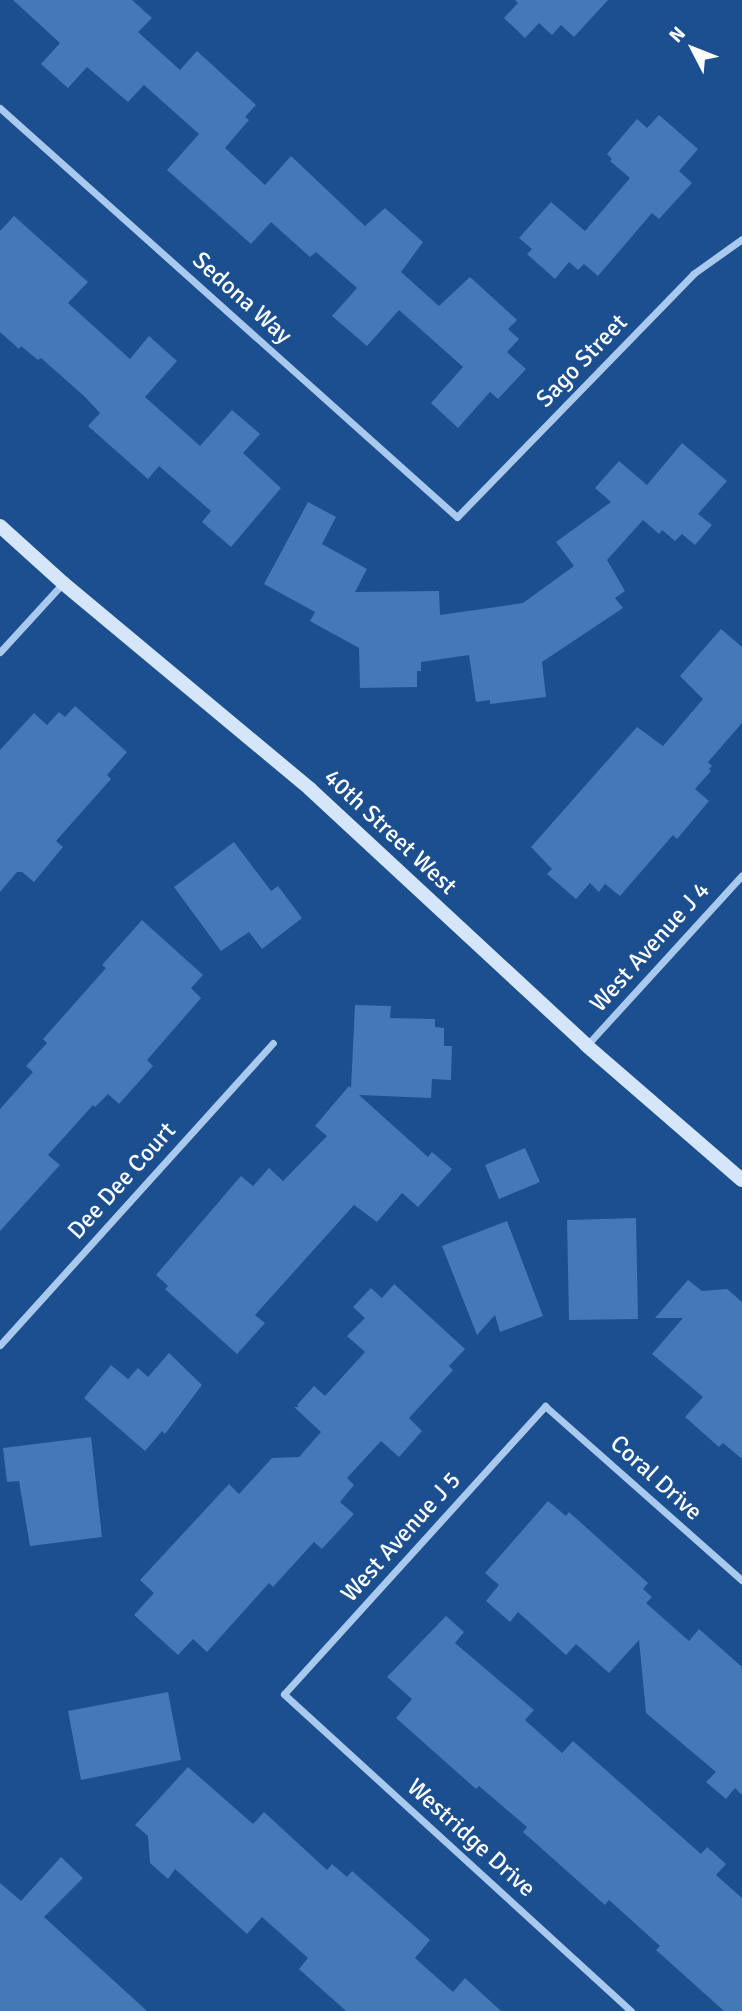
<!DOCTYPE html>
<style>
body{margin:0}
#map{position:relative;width:742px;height:2011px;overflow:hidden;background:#1b4f8f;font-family:Signika,sans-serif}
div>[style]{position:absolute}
.building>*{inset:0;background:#4478b7}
.street>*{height:7px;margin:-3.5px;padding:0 3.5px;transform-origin:3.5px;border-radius:3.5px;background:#a9c9ee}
.secondary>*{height:14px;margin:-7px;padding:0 7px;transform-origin:7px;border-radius:7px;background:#d6e6fa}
span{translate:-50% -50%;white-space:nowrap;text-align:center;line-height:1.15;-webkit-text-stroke:7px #1b4f8f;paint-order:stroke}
.street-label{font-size:24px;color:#fff}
.north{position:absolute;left:658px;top:14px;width:70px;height:70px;-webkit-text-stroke:5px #1b4f8f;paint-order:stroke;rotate:312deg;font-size:19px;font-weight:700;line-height:28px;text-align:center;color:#fff}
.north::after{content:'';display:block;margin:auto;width:24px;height:32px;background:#fff;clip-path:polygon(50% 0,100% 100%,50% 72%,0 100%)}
</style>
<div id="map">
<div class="building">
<i style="clip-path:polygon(13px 0,132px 0,152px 18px,138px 32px,180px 70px,197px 51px,256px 105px,245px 117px,249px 120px,225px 148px,265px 185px,291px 156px,365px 226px,385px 208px,423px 242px,401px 272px,439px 306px,470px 277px,517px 320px,508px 329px,519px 339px,507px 352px,526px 369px,498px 399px,490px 392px,458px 428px,431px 403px,463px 367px,399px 310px,367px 346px,332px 316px,357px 288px,316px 252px,310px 257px,271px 222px,251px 244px,167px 170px,199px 134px,144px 85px,128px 102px,87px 67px,68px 88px,41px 64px,60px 43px)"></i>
<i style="clip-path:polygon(515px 0,608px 0,574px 37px,561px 25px,552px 35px,539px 23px,525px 38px,504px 18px,518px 3px)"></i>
<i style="clip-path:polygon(659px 115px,698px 149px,679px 171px,692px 183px,659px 219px,652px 213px,598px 276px,584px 264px,578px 270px,569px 262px,555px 279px,527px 254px,532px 249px,519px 238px,551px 202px,585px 231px,630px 178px,610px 161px,612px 159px,607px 154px,637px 119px,647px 128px)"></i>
<i style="clip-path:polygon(14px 216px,88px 282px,68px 303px,130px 359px,149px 336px,177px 361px,145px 397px,200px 446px,232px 410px,260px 434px,243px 453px,281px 488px,231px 547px,202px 522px,211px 511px,159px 466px,148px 479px,88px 426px,100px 413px,84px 396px,41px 358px,38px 360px,21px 346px,19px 349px,0 332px,0 231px)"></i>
<i style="clip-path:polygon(682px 443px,727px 481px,698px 514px,712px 525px,695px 545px,682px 534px,675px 541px,662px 530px,659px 534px,643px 520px,607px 560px,625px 591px,615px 598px,623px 608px,542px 662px,546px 697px,490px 704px,490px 700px,476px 702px,469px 655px,421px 662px,421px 671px,417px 671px,417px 687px,360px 688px,359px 648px,310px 621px,315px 612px,264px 584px,308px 502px,336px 517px,322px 544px,367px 569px,355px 592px,439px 591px,440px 615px,523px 603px,574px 566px,556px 542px,611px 502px,595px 488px,619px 461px,647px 485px)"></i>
<i style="clip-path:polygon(721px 629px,742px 647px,742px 723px,708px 762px,712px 766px,709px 769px,711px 771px,695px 789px,709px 801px,677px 839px,673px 835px,620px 896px,605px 884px,599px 892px,590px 883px,576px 899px,547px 874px,552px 869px,531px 847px,637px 727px,663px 746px,703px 699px,680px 676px)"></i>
<i style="clip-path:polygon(75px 706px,127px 752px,107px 775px,111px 779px,56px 841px,63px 847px,34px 882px,22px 872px,17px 872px,0 892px,0 750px,34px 713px,47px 725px,59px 712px,65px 717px)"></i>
<i style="clip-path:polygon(234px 842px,271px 891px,278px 886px,302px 918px,262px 949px,249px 932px,221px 951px,174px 887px)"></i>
<i style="clip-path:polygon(142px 920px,203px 975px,191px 988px,201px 998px,147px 1060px,153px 1066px,119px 1104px,108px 1094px,95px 1107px,93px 1105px,48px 1155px,60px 1165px,0 1231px,0 1109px,33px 1072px,26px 1066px,47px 1043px,43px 1039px,106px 968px,102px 965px)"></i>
<i style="clip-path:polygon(355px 1005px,391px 1006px,390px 1018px,435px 1019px,435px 1027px,444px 1028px,444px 1046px,452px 1046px,451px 1080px,432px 1079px,431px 1098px,359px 1095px,428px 1157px,432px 1152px,452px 1169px,418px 1207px,402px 1193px,377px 1222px,354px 1205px,255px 1315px,265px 1323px,237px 1354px,165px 1289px,168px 1286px,156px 1275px,241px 1176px,253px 1186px,269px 1168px,283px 1181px,327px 1136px,315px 1126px,349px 1086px,351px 1088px)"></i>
<i style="clip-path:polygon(525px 1148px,540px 1182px,499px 1199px,485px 1165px)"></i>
<i style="clip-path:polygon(636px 1218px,638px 1319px,569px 1320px,567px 1220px)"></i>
<i style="clip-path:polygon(507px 1221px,543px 1316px,500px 1332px,495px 1315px,477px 1335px,442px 1246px)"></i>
<i style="clip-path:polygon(688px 1280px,702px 1291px,727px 1289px,742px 1302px,742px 1459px,723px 1443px,719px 1447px,685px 1417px,703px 1397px,652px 1354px,683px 1318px,655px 1318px)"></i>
<i style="clip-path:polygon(394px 1284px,465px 1349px,449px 1366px,453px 1370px,409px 1418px,422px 1431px,399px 1457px,381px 1441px,347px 1478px,354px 1485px,340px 1502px,354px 1514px,322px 1549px,314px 1542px,273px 1587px,269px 1583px,207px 1652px,193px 1639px,178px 1655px,134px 1615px,154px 1593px,140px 1580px,229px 1484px,239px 1494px,272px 1458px,299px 1457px,321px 1432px,294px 1407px,299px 1407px,297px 1405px,314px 1386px,325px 1396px,365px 1352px,347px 1336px,365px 1318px,353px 1307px,371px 1288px,382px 1298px)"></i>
<i style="clip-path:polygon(169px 1353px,202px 1385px,165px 1434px,162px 1431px,145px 1451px,84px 1398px,111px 1365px,128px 1379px,138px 1368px,148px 1377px)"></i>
<i style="clip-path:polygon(91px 1437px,102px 1537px,30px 1546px,19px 1481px,7px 1482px,3px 1448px)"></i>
<i style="clip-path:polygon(548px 1501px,566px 1516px,569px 1512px,648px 1583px,643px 1589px,652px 1597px,646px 1603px,689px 1641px,699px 1629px,742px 1667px,742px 1795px,735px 1788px,726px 1799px,706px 1782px,716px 1772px,646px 1713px,639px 1640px,609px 1673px,576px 1644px,566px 1655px,518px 1612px,510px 1622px,486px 1601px,499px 1585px,485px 1573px)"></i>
<i style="clip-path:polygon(446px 1616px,464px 1632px,455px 1643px,534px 1710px,525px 1720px,562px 1753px,573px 1741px,701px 1854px,707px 1847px,726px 1864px,716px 1875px,742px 1898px,742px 2011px,724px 2011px,656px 1950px,660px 1946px,609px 1900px,605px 1905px,523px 1832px,527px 1827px,479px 1786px,476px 1789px,396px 1718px,412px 1699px,387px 1677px)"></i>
<i style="clip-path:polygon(168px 1692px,181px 1760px,81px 1780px,68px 1711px)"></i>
<i style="clip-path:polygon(188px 1767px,253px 1824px,264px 1812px,327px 1870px,332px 1864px,347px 1877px,352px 1871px,430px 1940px,415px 1958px,453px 1992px,465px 1978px,501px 2011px,346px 2011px,299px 1969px,308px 1958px,262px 1917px,247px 1934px,175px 1869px,168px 1879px,150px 1863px,148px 1836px,135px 1825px)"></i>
<i style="clip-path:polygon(61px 1857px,83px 1878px,44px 1917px,147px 2011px,0 2011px,0 1883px,21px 1901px)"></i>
</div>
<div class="street">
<i style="left:0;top:108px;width:613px;rotate:41.83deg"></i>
<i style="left:457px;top:517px;width:339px;rotate:-45.8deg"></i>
<i style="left:693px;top:274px;width:60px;rotate:-35.5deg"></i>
<i style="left:0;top:652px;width:93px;rotate:-47.6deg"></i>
<i style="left:587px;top:1045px;width:230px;rotate:-47.6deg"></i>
<i style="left:0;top:1345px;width:407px;rotate:-47.9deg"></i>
<i style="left:631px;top:2011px;width:470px;rotate:-137.6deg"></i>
<i style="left:284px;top:1694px;width:389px;rotate:-47.8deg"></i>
<i style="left:545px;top:1406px;width:263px;rotate:41.5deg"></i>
</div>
<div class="secondary">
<i style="left:0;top:526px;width:85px;rotate:42.1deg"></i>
<i style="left:63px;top:583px;width:322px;rotate:39.8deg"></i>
<i style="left:310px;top:789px;width:376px;rotate:42.8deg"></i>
<i style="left:586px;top:1045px;width:206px;rotate:40.9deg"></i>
</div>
<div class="street-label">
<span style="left:242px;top:298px;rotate:42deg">Sedona Way</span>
<span style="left:582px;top:361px;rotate:-46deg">Sago Street</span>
<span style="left:390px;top:832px;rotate:43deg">40th Street West</span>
<span style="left:650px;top:947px;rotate:-48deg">West Avenue J 4</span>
<span style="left:122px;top:1181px;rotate:-48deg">Dee Dee Court</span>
<span style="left:656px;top:1478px;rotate:42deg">Coral Drive</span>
<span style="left:401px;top:1537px;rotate:-48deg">West Avenue J 5</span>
<span style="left:471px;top:1838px;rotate:42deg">Westridge Drive</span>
</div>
<div class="north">N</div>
</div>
